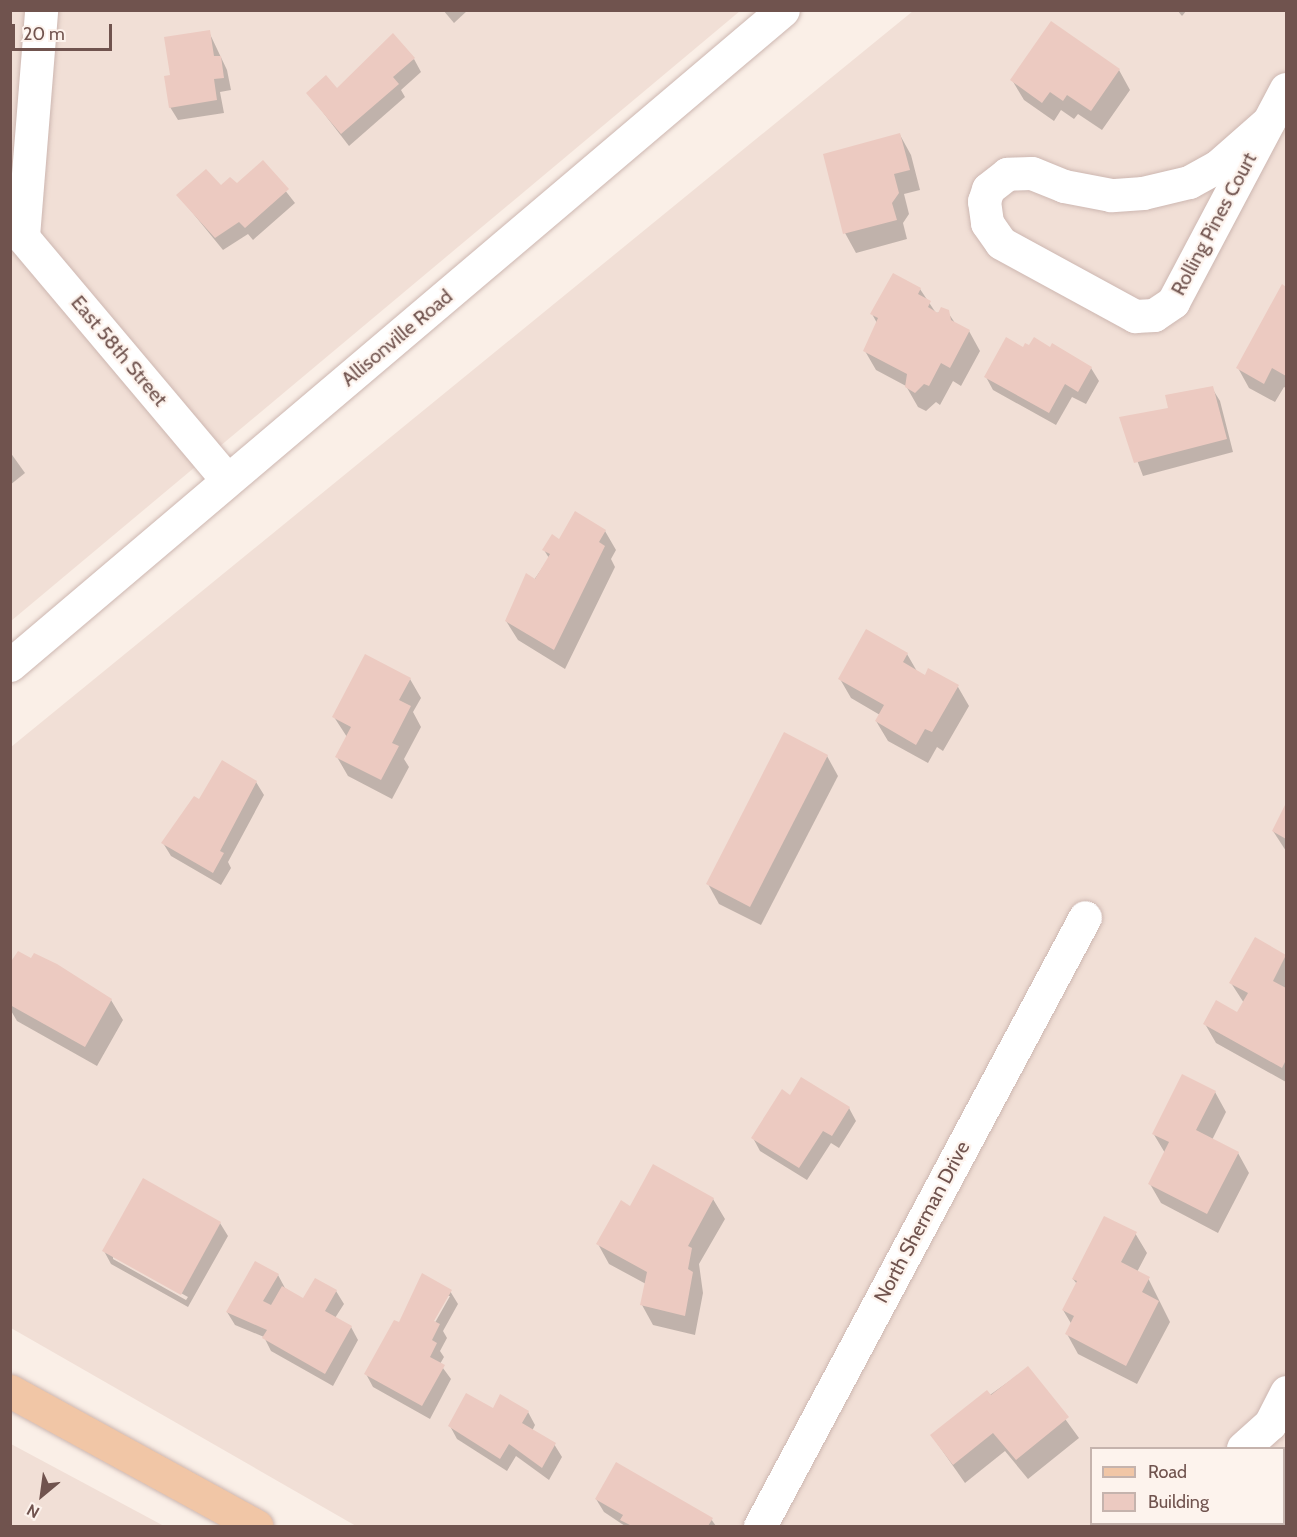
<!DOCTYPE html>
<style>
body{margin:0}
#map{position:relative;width:1297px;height:1537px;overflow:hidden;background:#faefe7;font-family:Cabin,sans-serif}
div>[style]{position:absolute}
.residential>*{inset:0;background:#f1dfd6}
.shadow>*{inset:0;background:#0003}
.building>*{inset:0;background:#eccac1}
.roads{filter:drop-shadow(0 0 2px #cdb7b1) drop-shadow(0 0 2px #cdb7b1)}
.street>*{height:33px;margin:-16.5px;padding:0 16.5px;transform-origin:16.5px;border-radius:16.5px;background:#fff}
.secondary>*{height:33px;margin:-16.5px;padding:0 16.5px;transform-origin:16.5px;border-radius:16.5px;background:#fff}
.primary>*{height:33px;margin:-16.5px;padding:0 16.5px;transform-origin:16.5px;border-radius:16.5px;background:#f1c6a6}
span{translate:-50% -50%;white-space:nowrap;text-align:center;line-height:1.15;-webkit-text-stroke:4.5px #fdf3ed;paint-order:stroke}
.street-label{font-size:20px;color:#70534e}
.frame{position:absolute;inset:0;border:12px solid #70534e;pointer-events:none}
.legend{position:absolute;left:1090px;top:1447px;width:195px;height:78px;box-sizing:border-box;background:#fdf3ed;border:2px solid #c5b3ad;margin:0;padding:8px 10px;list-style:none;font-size:18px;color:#70534e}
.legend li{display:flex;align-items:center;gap:12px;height:30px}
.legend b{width:30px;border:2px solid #c5b3ad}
.north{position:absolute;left:12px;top:1465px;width:60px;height:60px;-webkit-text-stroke:4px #fdf3ed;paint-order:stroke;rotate:209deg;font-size:16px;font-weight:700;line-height:24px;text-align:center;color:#70534e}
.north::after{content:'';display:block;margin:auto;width:21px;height:27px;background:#70534e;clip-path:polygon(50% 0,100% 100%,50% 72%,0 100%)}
.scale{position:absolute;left:12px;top:24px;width:100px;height:27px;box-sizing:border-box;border:3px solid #70534e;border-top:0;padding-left:8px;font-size:18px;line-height:21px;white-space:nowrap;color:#70534e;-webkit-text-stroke:4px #fdf3ed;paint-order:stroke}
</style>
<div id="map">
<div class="residential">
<i style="clip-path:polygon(11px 11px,740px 11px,11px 621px)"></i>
<i style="clip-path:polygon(evenodd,913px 11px,1286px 11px,1286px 1526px,356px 1526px,11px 1328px,11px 747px,913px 11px,1092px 1448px,1284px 1448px,1284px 1524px,1092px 1524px,1092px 1448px)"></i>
<i style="clip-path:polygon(11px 1444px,164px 1526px,11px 1526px)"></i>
</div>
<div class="shadow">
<i style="clip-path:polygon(443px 10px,468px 10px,454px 23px)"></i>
<i style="clip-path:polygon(1177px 10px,1187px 10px,1182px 16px)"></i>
<i style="clip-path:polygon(209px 32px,227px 70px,231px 90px,220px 92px,224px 113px,178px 120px,170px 107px,172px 76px)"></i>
<i style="clip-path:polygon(414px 59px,421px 72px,401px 90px,405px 97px,349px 146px,308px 93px,337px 90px)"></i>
<i style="clip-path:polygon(1119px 70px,1130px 90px,1102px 130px,1078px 114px,1074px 119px,1061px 110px,1054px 121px,1024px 100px,1012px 80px)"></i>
<i style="clip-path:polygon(900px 135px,911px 155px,920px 190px,904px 194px,909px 214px,903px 223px,907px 239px,856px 253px,845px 233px)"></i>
<i style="clip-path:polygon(263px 162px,295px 203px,253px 240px,248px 234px,223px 250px,178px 195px,236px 185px)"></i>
<i style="clip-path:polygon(1283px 286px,1286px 289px,1286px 388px,1284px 387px,1275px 402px,1249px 388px,1238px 368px)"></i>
<i style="clip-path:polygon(920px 289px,936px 313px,947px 311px,955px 323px,969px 331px,980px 351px,961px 386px,953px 381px,940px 405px,936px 402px,926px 411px,918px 407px,906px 386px,876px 370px,865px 351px,877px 323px,872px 314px)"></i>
<i style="clip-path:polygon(1023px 349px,1091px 368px,1099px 381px,1086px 404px,1072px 397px,1056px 425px,993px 390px,986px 377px)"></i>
<i style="clip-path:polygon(1212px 388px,1220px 401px,1233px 452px,1143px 476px,1121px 418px,1170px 409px)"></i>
<i style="clip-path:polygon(10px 452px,25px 473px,10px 485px)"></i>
<i style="clip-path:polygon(605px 531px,616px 550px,611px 559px,615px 567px,565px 669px,518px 640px,506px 621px,549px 558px,544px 550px,559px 541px)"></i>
<i style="clip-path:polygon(907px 654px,918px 673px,958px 687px,969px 706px,943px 751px,937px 747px,928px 763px,888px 741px,876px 721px,880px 715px,851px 698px,840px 679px)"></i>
<i style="clip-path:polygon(410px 679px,421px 698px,413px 712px,421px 727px,404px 759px,409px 767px,392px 799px,348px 776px,337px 757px,347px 737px,334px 717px)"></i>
<i style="clip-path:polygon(827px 756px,838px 776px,761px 925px,719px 904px,708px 884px)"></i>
<i style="clip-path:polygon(256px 782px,264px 795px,228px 862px,231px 868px,221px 885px,171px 856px,163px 843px,200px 802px)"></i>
<i style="clip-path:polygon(1286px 807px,1286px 851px,1273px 831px)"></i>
<i style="clip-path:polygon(1255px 939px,1286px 957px,1286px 1082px,1216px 1043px,1205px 1024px,1238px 1014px,1244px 1003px,1231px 983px)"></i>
<i style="clip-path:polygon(35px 955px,111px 1000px,123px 1020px,97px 1066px,17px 1021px,10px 1009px,10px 966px,32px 960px)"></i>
<i style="clip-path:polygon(1215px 1092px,1226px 1112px,1212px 1140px,1238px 1153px,1249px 1173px,1218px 1233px,1161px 1203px,1150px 1184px,1165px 1153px,1153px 1133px)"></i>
<i style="clip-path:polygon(791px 1097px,849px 1108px,856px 1121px,839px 1148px,831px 1143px,807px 1180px,760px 1151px,753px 1138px)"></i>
<i style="clip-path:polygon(713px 1199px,725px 1219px,699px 1264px,703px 1293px,695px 1335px,653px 1325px,642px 1305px,646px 1284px,609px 1264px,598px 1244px,631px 1208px)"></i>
<i style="clip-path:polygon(evenodd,220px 1223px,228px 1236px,188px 1307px,111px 1264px,104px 1251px,220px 1223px,113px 1255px,188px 1297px,186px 1300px,113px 1259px,113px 1255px)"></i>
<i style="clip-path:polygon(1135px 1233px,1147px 1253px,1137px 1272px,1148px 1278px,1170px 1322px,1137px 1384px,1078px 1354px,1067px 1334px,1072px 1325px,1063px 1310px,1077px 1284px,1073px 1279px)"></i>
<i style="clip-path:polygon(278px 1275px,285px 1288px,304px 1301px,336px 1291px,344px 1304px,335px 1318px,351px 1327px,358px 1340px,333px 1386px,271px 1351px,264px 1337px,235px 1325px,227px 1312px)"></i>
<i style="clip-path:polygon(evenodd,450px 1291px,458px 1304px,443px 1331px,447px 1338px,440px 1351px,444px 1357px,440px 1364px,451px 1379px,430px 1419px,373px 1387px,366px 1374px,400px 1324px,450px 1291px,447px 1296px,450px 1296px,432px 1328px,430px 1327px,447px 1296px)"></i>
<i style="clip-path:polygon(1028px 1368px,1079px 1438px,1028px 1479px,1005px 1451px,965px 1483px,932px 1436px)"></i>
<i style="clip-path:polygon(493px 1410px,528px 1412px,535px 1425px,532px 1431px,554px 1444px,562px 1457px,549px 1480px,516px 1456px,507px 1471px,457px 1439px,450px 1426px)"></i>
<i style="clip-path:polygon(596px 1499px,711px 1519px,716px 1526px,625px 1526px,604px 1512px)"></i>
</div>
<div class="building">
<i style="clip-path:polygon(1051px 21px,1120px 69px,1091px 111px,1067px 95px,1063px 101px,1050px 92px,1042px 103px,1010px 80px)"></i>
<i style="clip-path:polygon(210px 30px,214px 56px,221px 56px,224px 78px,214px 79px,217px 100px,169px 108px,164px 76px,170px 75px,164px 37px)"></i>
<i style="clip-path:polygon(393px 33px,415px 58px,393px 77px,399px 84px,341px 134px,306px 93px,326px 75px,337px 88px)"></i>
<i style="clip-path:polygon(900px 133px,910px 170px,894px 174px,899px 193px,892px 203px,897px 220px,843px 234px,823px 154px)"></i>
<i style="clip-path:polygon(263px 160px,289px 189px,245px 228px,239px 222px,215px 238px,176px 195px,206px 169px,221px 185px,230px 177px,237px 183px)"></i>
<i style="clip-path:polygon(893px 273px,921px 288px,918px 294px,931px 301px,928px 307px,938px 313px,941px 307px,949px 310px,951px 320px,970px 330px,950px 368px,941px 363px,929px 386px,924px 384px,915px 393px,905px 387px,907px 374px,863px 351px,878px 318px,870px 314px)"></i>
<i style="clip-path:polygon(1282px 284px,1286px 287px,1286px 376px,1272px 368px,1264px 384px,1236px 368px)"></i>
<i style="clip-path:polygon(1006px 337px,1023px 347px,1025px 343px,1029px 345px,1034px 337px,1050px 347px,1052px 343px,1092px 367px,1078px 392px,1065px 384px,1049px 413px,984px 377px)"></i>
<i style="clip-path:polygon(1213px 386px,1227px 439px,1134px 463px,1119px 417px,1168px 408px,1165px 395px)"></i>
<i style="clip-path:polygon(575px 511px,606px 530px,599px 542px,605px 546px,554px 650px,505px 621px,526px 573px,535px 579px,550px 554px,542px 550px,552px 534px,559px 539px)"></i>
<i style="clip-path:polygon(866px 629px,908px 653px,903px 662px,925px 675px,928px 668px,959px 685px,932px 732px,925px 729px,916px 745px,875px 721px,884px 705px,838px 679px)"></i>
<i style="clip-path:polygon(365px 654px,411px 678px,399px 700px,411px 706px,392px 743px,399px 746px,381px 780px,335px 757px,351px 727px,332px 717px)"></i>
<i style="clip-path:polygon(784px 732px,828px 755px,750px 907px,706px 884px)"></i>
<i style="clip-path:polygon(222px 760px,257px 781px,220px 851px,224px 853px,213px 873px,161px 843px,194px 796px,199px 799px)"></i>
<i style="clip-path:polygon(1286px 803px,1286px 839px,1272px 831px)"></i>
<i style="clip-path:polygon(1255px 937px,1286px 955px,1273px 981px,1286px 988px,1286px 1060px,1282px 1068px,1203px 1024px,1216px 1000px,1237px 1012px,1248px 993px,1229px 983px)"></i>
<i style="clip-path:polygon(18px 951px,31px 958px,34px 953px,57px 964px,112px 999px,85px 1047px,10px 1005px,10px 963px)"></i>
<i style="clip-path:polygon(1182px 1074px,1216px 1091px,1196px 1130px,1239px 1152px,1207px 1214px,1148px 1184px,1169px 1142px,1152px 1134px)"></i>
<i style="clip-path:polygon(801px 1077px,850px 1107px,832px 1136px,823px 1131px,799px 1168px,751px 1138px,782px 1089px,790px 1095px)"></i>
<i style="clip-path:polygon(653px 1164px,714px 1198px,688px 1246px,692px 1248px,688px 1269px,693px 1272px,685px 1316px,640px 1305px,647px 1272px,596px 1244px,621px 1200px,630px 1206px)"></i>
<i style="clip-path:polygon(143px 1178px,221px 1222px,181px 1295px,102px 1251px)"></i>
<i style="clip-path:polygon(1104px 1216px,1137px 1232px,1121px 1262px,1150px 1277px,1142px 1292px,1159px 1301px,1126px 1366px,1065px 1334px,1074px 1316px,1062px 1310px,1077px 1281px,1072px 1279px)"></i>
<i style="clip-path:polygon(255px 1261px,279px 1274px,263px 1301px,271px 1305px,282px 1286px,303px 1298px,315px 1278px,337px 1290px,325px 1311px,352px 1326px,325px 1374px,262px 1338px,267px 1330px,226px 1312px)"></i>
<i style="clip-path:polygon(422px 1273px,452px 1290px,434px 1321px,440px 1324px,432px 1340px,437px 1343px,430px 1357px,445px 1365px,422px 1406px,364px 1374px,394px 1320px,399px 1322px)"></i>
<i style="clip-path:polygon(1028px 1366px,1069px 1417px,1016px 1460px,993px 1433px,953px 1465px,930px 1435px,987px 1390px,991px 1395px)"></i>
<i style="clip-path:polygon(466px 1393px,493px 1408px,500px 1394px,529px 1411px,522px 1423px,556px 1443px,542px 1468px,509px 1444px,500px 1459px,448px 1426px)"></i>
<i style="clip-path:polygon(616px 1462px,713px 1518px,708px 1526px,632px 1526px,620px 1520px,623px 1515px,595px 1499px)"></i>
</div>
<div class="roads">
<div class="street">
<i style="left:1268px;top:122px;width:67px;rotate:138.7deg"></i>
<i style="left:1218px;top:166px;width:33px;rotate:151deg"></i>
<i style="left:1189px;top:182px;width:47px;rotate:166.6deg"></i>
<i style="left:1143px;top:193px;width:32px;rotate:176deg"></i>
<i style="left:1111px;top:195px;width:48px;rotate:-169.2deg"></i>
<i style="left:1064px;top:186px;width:35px;rotate:-158deg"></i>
<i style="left:1031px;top:173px;width:24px;rotate:178deg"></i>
<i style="left:1007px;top:174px;width:24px;rotate:142deg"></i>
<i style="left:988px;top:189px;width:13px;rotate:108deg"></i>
<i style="left:984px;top:201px;width:22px;rotate:82deg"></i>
<i style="left:987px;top:223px;width:24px;rotate:55deg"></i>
<i style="left:1001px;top:243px;width:153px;rotate:28.6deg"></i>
<i style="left:1135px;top:316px;width:19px;rotate:-3deg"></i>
<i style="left:1154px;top:315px;width:23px;rotate:-34deg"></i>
<i style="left:1173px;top:302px;width:241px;rotate:-62.1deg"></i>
<i style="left:10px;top:222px;width:337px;rotate:49.9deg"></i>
<i style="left:23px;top:236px;width:227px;rotate:-85.4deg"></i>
<i style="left:1243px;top:1448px;width:36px;rotate:-42deg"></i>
<i style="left:1270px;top:1424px;width:36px;rotate:-63deg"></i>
<i style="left:760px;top:1526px;width:690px;rotate:-61.91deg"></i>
<i style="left:1156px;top:1526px;width:4px;rotate:-27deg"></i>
</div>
<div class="secondary">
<i style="left:10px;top:665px;width:1013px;rotate:-40.28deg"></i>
</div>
<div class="primary">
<i style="left:10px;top:1391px;width:281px;rotate:28.7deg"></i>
</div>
</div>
<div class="street-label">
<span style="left:1214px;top:224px;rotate:-62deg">Rolling Pines Court</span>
<span style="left:397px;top:338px;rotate:-40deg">Allisonville Road</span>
<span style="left:119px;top:351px;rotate:50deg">East 58th Street</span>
<span style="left:922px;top:1222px;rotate:-62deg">North Sherman Drive</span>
</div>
<div class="frame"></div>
<ul class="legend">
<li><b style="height:8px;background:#f1c6a6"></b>Road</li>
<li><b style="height:16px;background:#eccac1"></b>Building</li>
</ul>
<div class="north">N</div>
<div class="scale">20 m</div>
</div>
